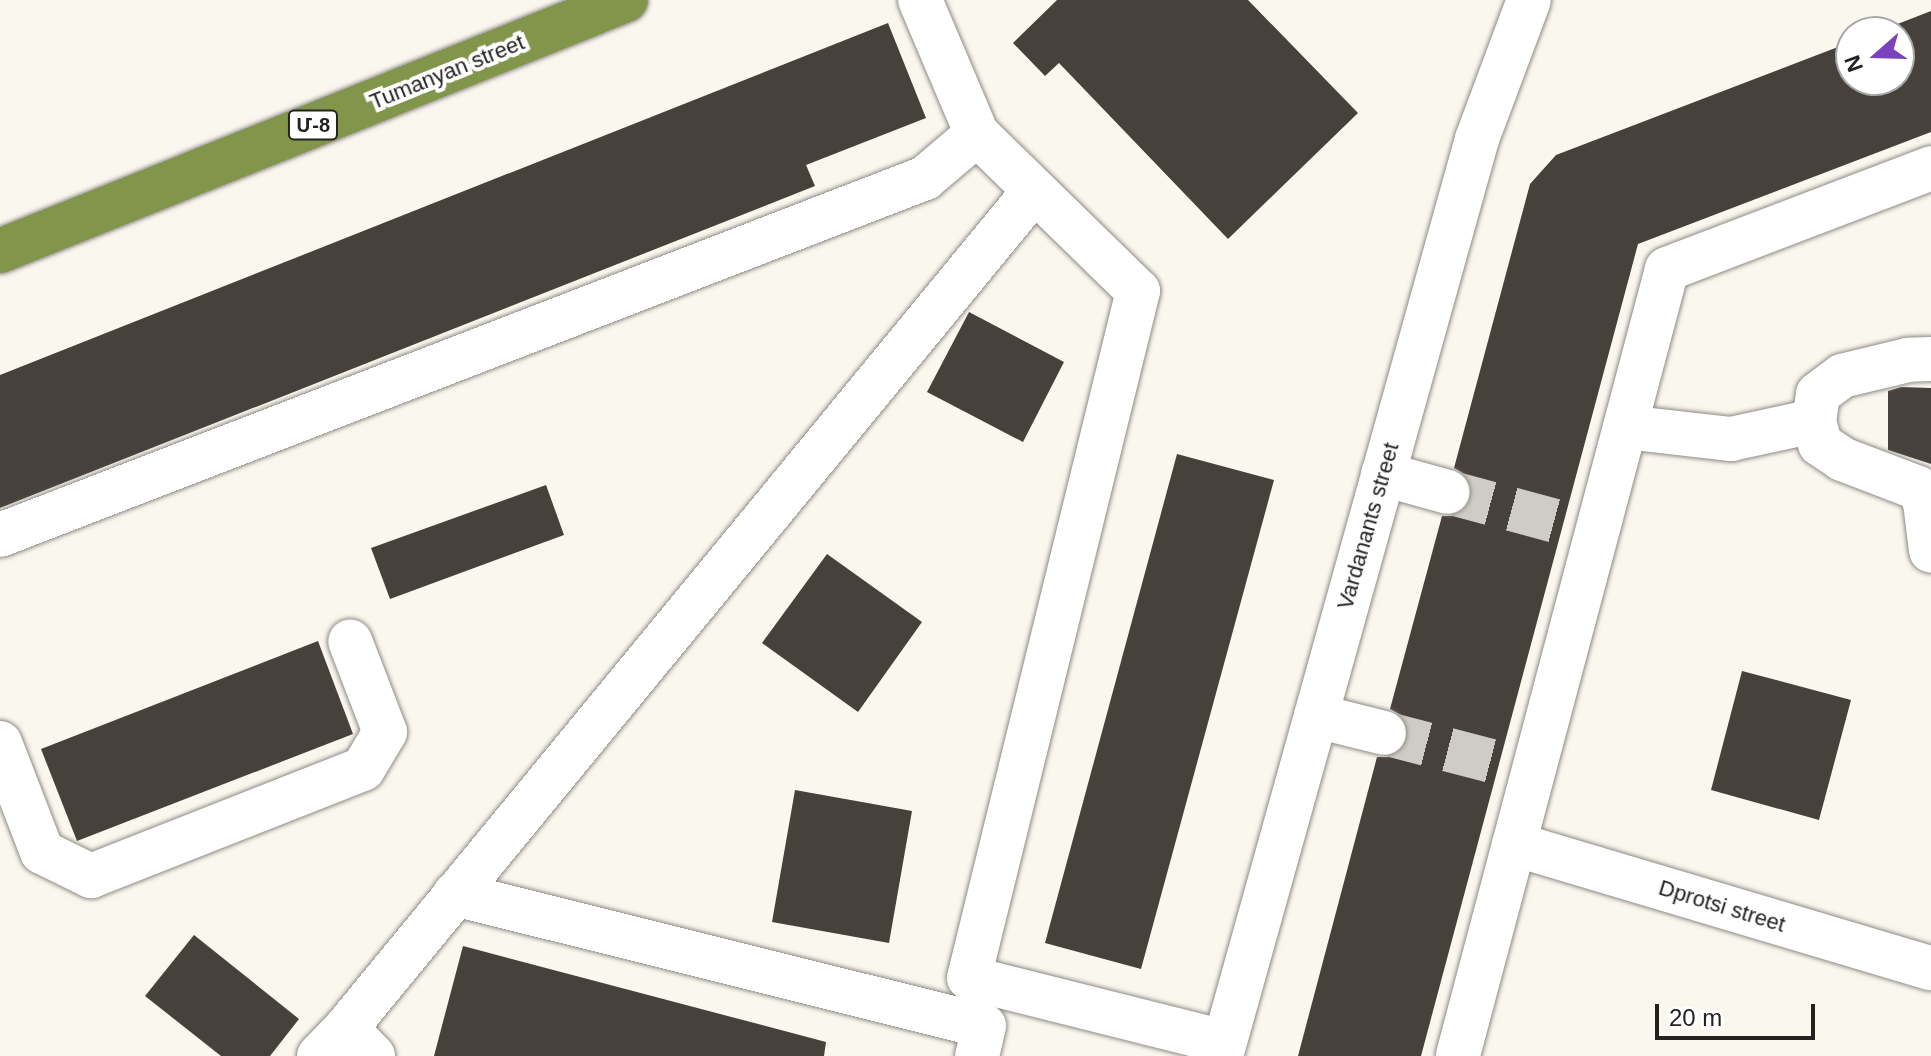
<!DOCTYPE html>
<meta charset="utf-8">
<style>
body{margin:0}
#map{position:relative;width:1931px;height:1056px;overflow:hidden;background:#faf7ef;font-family:Arial,"Noto Sans Armenian",sans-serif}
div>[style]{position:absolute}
.building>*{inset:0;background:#47413c}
.minor-tunnel>*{height:44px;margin-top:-22px;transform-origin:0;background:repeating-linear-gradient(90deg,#cfccc5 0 44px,transparent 0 66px)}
.roads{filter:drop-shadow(0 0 2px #8d8b84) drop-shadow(0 0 2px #8d8b84)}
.minor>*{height:44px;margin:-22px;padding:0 22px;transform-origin:22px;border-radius:22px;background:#fff}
.highway>*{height:44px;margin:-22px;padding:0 22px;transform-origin:22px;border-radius:22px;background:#81964b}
span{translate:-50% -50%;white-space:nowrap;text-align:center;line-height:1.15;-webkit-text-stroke:8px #fff;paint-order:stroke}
.shield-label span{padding:2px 6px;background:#fff;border:2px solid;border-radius:6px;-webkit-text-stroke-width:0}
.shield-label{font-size:20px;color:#23221f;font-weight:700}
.street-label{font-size:22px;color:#23221f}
.north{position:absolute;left:1835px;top:16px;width:80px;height:80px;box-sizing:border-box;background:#fff;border:2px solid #a7a7a5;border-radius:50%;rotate:250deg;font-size:22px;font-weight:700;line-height:32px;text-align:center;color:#23221f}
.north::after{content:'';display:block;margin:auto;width:28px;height:36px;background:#7943ba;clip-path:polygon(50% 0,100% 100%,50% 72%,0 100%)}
.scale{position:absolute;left:1655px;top:1004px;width:160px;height:36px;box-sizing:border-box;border:4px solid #23221f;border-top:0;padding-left:10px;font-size:24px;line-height:28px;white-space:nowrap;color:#23221f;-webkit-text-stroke:6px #fff;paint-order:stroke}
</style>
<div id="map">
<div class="building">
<i style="clip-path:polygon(1057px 0,1248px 0,1358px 113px,1228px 239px,1059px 63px,1045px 76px,1013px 43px)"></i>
<i style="clip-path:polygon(1931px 11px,1931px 132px,1638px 244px,1421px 1056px,1298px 1056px,1377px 757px,1392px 757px,1401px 751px,1408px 740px,1408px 725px,1401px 715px,1390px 709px,1442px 516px,1454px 516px,1465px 510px,1472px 498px,1472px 486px,1466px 475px,1454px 468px,1530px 184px,1556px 155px,1851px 42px,1851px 80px,1899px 80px,1899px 32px,1877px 32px)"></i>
<i style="clip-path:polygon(888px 23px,926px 118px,806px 165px,815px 186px,0 508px,0 375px)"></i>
<i style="clip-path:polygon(969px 312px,1064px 362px,1023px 442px,927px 392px)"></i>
<i style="clip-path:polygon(1901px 387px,1931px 388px,1931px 464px,1888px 450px,1888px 391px)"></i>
<i style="clip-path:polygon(1177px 454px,1274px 480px,1141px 969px,1045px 943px)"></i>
<i style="clip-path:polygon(546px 485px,564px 535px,390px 599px,371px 548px)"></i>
<i style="clip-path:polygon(827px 554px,922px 622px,858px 712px,762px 643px)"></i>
<i style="clip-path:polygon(318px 641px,353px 734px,77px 841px,41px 749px)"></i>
<i style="clip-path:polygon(1742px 671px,1851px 700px,1819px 820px,1711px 790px)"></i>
<i style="clip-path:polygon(795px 790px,912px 811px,889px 943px,772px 922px)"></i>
<i style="clip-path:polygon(194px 935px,299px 1019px,270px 1056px,221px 1056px,145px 996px)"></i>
<i style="clip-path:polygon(463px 946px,826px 1042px,824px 1056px,434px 1056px)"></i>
</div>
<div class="minor-tunnel">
<i style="left:1448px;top:492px;width:119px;rotate:15.1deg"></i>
<i style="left:1384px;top:733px;width:119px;rotate:14.6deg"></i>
</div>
<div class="roads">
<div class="minor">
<i style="left:920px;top:0;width:146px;rotate:67deg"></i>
<i style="left:977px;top:134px;width:225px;rotate:44.3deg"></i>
<i style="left:1138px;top:291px;width:707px;rotate:103.82deg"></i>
<i style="left:969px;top:978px;width:263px;rotate:14.1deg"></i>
<i style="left:1931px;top:359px;width:23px;rotate:178deg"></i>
<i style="left:1908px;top:360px;width:68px;rotate:166.4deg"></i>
<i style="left:1842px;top:376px;width:30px;rotate:143deg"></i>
<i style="left:1818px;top:394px;width:27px;rotate:98deg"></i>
<i style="left:1814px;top:421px;width:24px;rotate:75deg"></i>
<i style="left:1820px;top:444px;width:27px;rotate:34deg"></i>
<i style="left:1842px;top:459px;width:81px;rotate:20.9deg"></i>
<i style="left:1918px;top:488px;width:16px;rotate:63deg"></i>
<i style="left:1925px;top:502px;width:49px;rotate:83deg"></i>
<i style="left:1625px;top:427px;width:107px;rotate:6.5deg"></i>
<i style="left:1731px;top:439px;width:85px;rotate:-12.2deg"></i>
<i style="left:1383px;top:474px;width:67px;rotate:15.5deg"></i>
<i style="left:0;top:535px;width:992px;rotate:-21.1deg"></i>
<i style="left:925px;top:178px;width:68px;rotate:-40.2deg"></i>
<i style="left:1316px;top:716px;width:70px;rotate:14deg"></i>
<i style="left:0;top:743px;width:117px;rotate:68.9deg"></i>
<i style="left:42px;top:852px;width:55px;rotate:26.1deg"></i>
<i style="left:91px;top:876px;width:292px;rotate:-21.5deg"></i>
<i style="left:363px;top:769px;width:43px;rotate:-59.3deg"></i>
<i style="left:385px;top:732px;width:97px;rotate:-111deg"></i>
<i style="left:1514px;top:844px;width:435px;rotate:16.6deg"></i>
<i style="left:455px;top:894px;width:545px;rotate:14.01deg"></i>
<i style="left:984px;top:1026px;width:31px;rotate:103deg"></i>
<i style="left:346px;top:1028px;width:39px;rotate:46deg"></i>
<i style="left:1458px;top:1055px;width:813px;rotate:-75.11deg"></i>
<i style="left:1667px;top:269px;width:283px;rotate:-20.9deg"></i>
<i style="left:319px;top:1056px;width:39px;rotate:-46deg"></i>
<i style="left:346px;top:1028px;width:1083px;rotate:-50.58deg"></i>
<i style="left:1221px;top:1056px;width:952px;rotate:-74.4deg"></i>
<i style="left:1477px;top:139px;width:148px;rotate:-69.5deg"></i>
</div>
<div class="highway">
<i style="left:0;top:251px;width:674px;rotate:-21.85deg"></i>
</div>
</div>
<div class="shield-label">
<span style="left:313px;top:125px">Մ-8</span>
</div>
<div class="street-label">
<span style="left:447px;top:72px;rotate:-22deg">Tumanyan street</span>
<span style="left:1368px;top:526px;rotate:-74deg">Vardanants street</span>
<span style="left:1722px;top:906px;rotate:17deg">Dprotsi street</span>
</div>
<div class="north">N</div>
<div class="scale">20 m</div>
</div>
